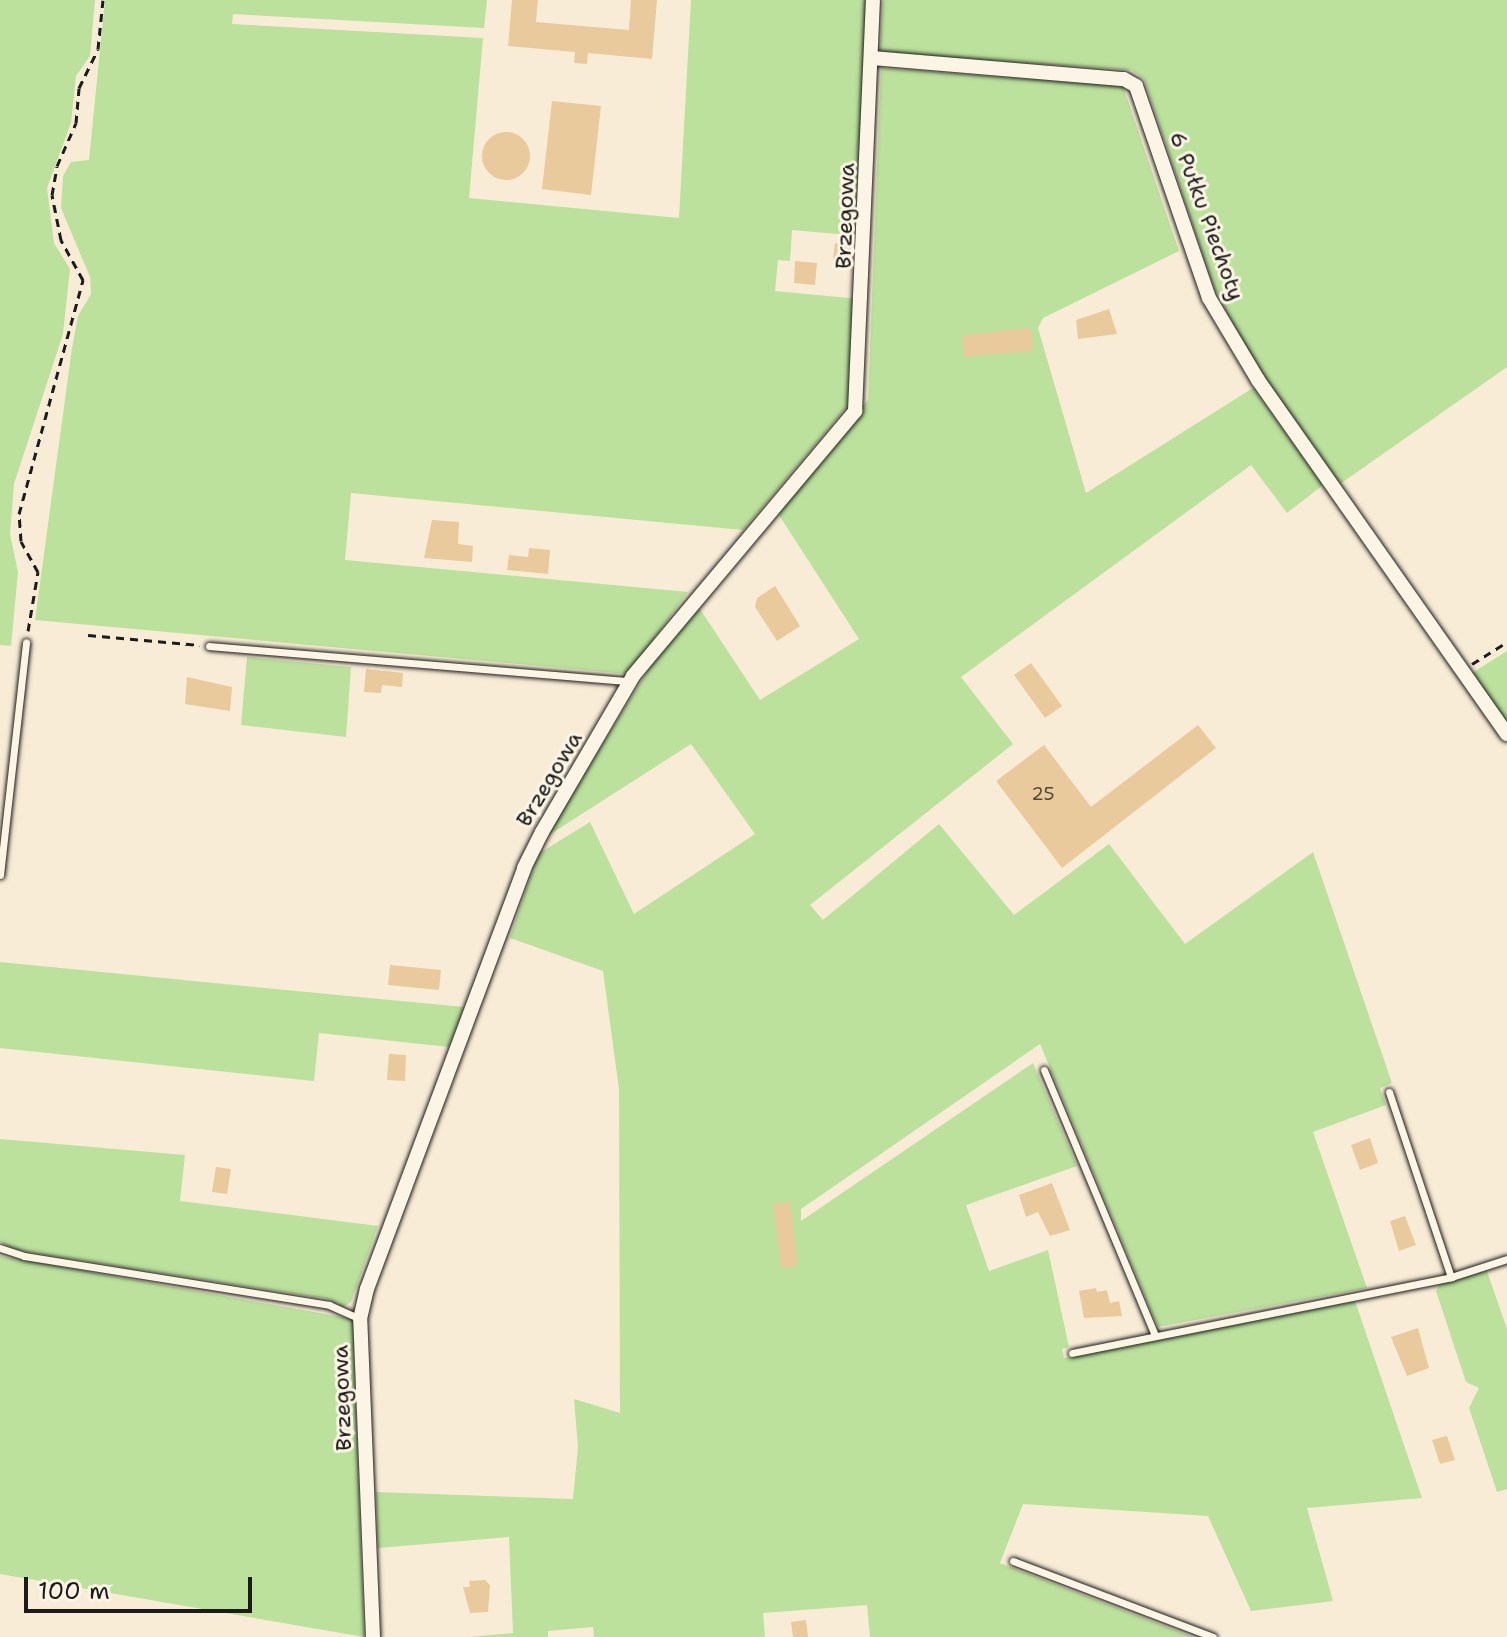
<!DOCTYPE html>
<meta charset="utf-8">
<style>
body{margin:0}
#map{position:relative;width:1507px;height:1637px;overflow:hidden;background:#f8ecd6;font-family:"Shantell Sans",sans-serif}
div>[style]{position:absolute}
.green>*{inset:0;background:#bbe19c}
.building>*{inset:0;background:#e9ca9c}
.round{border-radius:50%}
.path>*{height:3px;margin-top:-1.5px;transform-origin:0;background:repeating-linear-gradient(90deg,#1c1c1c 0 8px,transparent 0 14px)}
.roads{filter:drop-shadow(0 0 2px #1c1c1c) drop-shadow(0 0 2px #1c1c1c)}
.lane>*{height:7px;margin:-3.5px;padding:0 3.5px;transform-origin:3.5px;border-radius:3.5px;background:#fcf5e5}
.street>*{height:14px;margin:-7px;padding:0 7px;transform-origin:7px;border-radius:7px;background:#fcf5e5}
span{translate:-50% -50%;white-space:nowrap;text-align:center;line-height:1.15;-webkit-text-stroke:6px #fcf5e5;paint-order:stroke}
.number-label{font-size:18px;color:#4f483c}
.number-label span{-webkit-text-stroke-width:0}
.street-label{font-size:22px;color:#1c1c1c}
.scale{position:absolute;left:24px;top:1577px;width:228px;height:36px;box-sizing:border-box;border:4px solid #1c1c1c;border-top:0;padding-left:10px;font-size:24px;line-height:28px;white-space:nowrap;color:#1c1c1c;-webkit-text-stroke:6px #fcf5e5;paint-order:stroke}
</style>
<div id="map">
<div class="green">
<i style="clip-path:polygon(0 0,95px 0,90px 56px,76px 76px,71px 123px,47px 188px,54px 243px,70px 269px,63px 334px,14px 484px,10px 534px,18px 572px,11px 646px,0 645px)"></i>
<i style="clip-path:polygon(105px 0,487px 0,484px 28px,233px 14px,232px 24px,483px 38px,469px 198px,679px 218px,691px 0,868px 0,861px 236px,792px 230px,790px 261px,778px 260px,775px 291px,859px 299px,854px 398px,743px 530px,351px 493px,345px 560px,688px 592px,628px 674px,35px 620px,72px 348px,78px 316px,91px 294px,90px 277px,61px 208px,63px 176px,71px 162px,89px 160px)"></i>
<i style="clip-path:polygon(883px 0,1507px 0,1507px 367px,1340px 484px,1248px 354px,1214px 288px,1144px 79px,1131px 70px,880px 53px)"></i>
<i style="clip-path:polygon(881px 68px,1123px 86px,1179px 251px,1043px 318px,1038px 328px,1086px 493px,1253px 388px,1323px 485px,1287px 513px,1251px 465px,961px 677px,1013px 744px,810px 905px,823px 920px,939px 824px,1014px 915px,1109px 844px,1185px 944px,1313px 852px,1392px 1083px,1380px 1088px,1386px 1105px,1313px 1132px,1367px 1288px,1158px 1327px,1040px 1044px,801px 1209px,801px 1221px,1033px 1063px,1077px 1166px,966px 1205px,989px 1271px,1048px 1250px,1069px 1347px,1062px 1349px,1064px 1358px,1355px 1301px,1422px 1498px,1307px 1508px,1333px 1601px,1251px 1611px,1208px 1516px,1023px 1504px,1000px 1563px,1193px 1637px,870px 1637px,867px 1605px,763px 1613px,765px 1637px,594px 1637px,593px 1627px,548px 1631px,548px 1637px,469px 1637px,513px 1633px,509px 1537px,378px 1548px,376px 1492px,573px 1499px,578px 1447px,574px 1399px,620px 1413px,619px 1089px,603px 971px,510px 938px,538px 854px,590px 822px,634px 914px,755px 834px,691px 744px,546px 837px,653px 662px,698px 606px,760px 700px,859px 639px,777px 512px,868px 400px)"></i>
<i style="clip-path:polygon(1507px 651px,1507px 723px,1472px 673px)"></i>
<i style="clip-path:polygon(247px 657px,351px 667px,346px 737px,241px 725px)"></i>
<i style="clip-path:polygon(0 962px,224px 984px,464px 1007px,449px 1047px,319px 1033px,314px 1081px,0 1048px)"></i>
<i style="clip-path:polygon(0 1139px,185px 1155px,180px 1201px,378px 1226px,351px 1302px,343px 1307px,327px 1299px,16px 1250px,0 1242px)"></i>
<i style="clip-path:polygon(0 1256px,353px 1319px,364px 1637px,0 1574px)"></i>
<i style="clip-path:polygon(1487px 1271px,1507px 1329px,1507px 1489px,1497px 1492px,1469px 1408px,1479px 1388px,1466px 1382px,1436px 1291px,1440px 1284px)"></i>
</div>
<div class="building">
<i style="clip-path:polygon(512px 0,538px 0,536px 22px,629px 30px,631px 0,657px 0,652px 59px,588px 53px,587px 64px,574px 63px,575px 52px,508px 46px)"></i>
<i style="clip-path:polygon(552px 101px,601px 106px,591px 195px,542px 189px)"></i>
<i class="round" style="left:482px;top:132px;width:48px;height:48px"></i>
<i style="clip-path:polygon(835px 243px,851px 245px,850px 260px,833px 259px)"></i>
<i style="clip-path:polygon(795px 261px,817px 263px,815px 285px,794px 283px)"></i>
<i style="clip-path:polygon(1109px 309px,1117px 334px,1078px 339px,1076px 320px)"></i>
<i style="clip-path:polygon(1031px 328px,1033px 351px,964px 357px,962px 335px)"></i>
<i style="clip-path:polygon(432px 520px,459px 522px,458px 544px,473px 546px,472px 562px,424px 558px)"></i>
<i style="clip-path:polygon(529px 548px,550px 550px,548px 574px,507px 570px,509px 555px,528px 557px)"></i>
<i style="clip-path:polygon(775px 586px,800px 626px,777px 641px,755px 607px,757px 598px)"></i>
<i style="clip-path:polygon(1031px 663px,1062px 706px,1045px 718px,1014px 675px)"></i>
<i style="clip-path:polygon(366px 669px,403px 673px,402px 687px,382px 685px,381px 693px,364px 692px)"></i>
<i style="clip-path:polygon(187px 677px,232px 687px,230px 711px,185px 704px)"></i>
<i style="clip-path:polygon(1198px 725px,1216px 748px,1062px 868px,996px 781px,1044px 745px,1091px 807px)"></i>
<i style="clip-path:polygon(390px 965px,441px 970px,439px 990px,388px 985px)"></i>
<i style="clip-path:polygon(389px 1054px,406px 1055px,405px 1081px,387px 1080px)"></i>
<i style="clip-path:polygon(1370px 1138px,1378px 1163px,1360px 1170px,1351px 1145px)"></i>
<i style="clip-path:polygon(216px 1167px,231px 1169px,227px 1194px,212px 1192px)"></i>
<i style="clip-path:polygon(1052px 1183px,1070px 1230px,1050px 1236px,1038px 1212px,1026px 1217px,1019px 1195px)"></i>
<i style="clip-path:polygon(790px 1202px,798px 1266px,781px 1268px,773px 1204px)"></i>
<i style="clip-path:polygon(1405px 1216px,1416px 1245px,1399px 1251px,1390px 1221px)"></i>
<i style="clip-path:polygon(1096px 1288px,1097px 1292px,1107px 1290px,1110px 1303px,1119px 1301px,1122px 1316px,1084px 1318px,1079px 1291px)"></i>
<i style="clip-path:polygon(1418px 1328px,1429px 1368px,1407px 1376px,1391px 1337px)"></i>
<i style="clip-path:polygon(1447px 1436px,1455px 1460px,1440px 1464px,1432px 1440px)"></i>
<i style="clip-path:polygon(485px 1580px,490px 1585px,488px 1612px,470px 1613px,463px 1587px,470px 1587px,469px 1581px)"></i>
<i style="clip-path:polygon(806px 1620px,808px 1637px,793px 1637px,791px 1622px)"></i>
</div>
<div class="path">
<i style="left:28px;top:631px;width:60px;rotate:-80.4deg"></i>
<i style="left:38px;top:572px;width:35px;rotate:-119deg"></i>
<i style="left:21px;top:541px;width:27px;rotate:-94deg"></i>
<i style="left:19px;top:514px;width:243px;rotate:-74.7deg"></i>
<i style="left:83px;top:280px;width:46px;rotate:-118.8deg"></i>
<i style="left:61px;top:240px;width:46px;rotate:-101.3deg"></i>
<i style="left:52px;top:195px;width:29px;rotate:-80deg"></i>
<i style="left:57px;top:166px;width:47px;rotate:-66.2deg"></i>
<i style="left:76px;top:123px;width:35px;rotate:-85deg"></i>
<i style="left:79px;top:88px;width:43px;rotate:-64deg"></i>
<i style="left:98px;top:49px;width:49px;rotate:-84.2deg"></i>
<i style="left:88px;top:635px;width:112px;rotate:5.1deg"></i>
<i style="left:1472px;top:664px;width:41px;rotate:-32.2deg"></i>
</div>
<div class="roads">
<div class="lane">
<i style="left:209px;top:646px;width:421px;rotate:4.8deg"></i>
<i style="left:0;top:875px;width:234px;rotate:-83.6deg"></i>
<i style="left:1044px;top:1070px;width:288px;rotate:67.3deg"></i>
<i style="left:1389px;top:1092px;width:195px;rotate:71.5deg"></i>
<i style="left:0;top:1248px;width:25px;rotate:18deg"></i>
<i style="left:24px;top:1256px;width:309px;rotate:9.1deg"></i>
<i style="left:329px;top:1305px;width:34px;rotate:24deg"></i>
<i style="left:1072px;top:1353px;width:387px;rotate:-11.3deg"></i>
<i style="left:1451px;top:1277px;width:59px;rotate:-17.8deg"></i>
<i style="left:1013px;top:1561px;width:214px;rotate:20.8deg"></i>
</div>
<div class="street">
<i style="left:872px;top:58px;width:253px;rotate:4.8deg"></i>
<i style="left:1124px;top:79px;width:14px;rotate:30deg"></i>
<i style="left:1136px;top:86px;width:224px;rotate:71deg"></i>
<i style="left:1209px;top:298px;width:96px;rotate:59.1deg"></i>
<i style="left:1258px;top:380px;width:433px;rotate:54.9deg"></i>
<i style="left:373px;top:1637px;width:318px;rotate:-92.3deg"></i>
<i style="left:360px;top:1319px;width:31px;rotate:-77deg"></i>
<i style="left:367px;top:1289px;width:449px;rotate:-69.5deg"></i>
<i style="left:524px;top:868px;width:40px;rotate:-63.4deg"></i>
<i style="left:542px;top:832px;width:181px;rotate:-59.7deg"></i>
<i style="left:633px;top:676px;width:346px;rotate:-50deg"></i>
<i style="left:855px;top:411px;width:411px;rotate:-87.5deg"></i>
</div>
</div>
<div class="number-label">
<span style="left:1043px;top:794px">25</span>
</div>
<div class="street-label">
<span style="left:845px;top:216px;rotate:-88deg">Brzegowa</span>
<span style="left:1207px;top:216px;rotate:70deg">6 Pułku Piechoty</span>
<span style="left:549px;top:779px;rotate:-59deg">Brzegowa</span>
<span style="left:342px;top:1398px;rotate:-92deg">Brzegowa</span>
</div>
<div class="scale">100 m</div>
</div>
